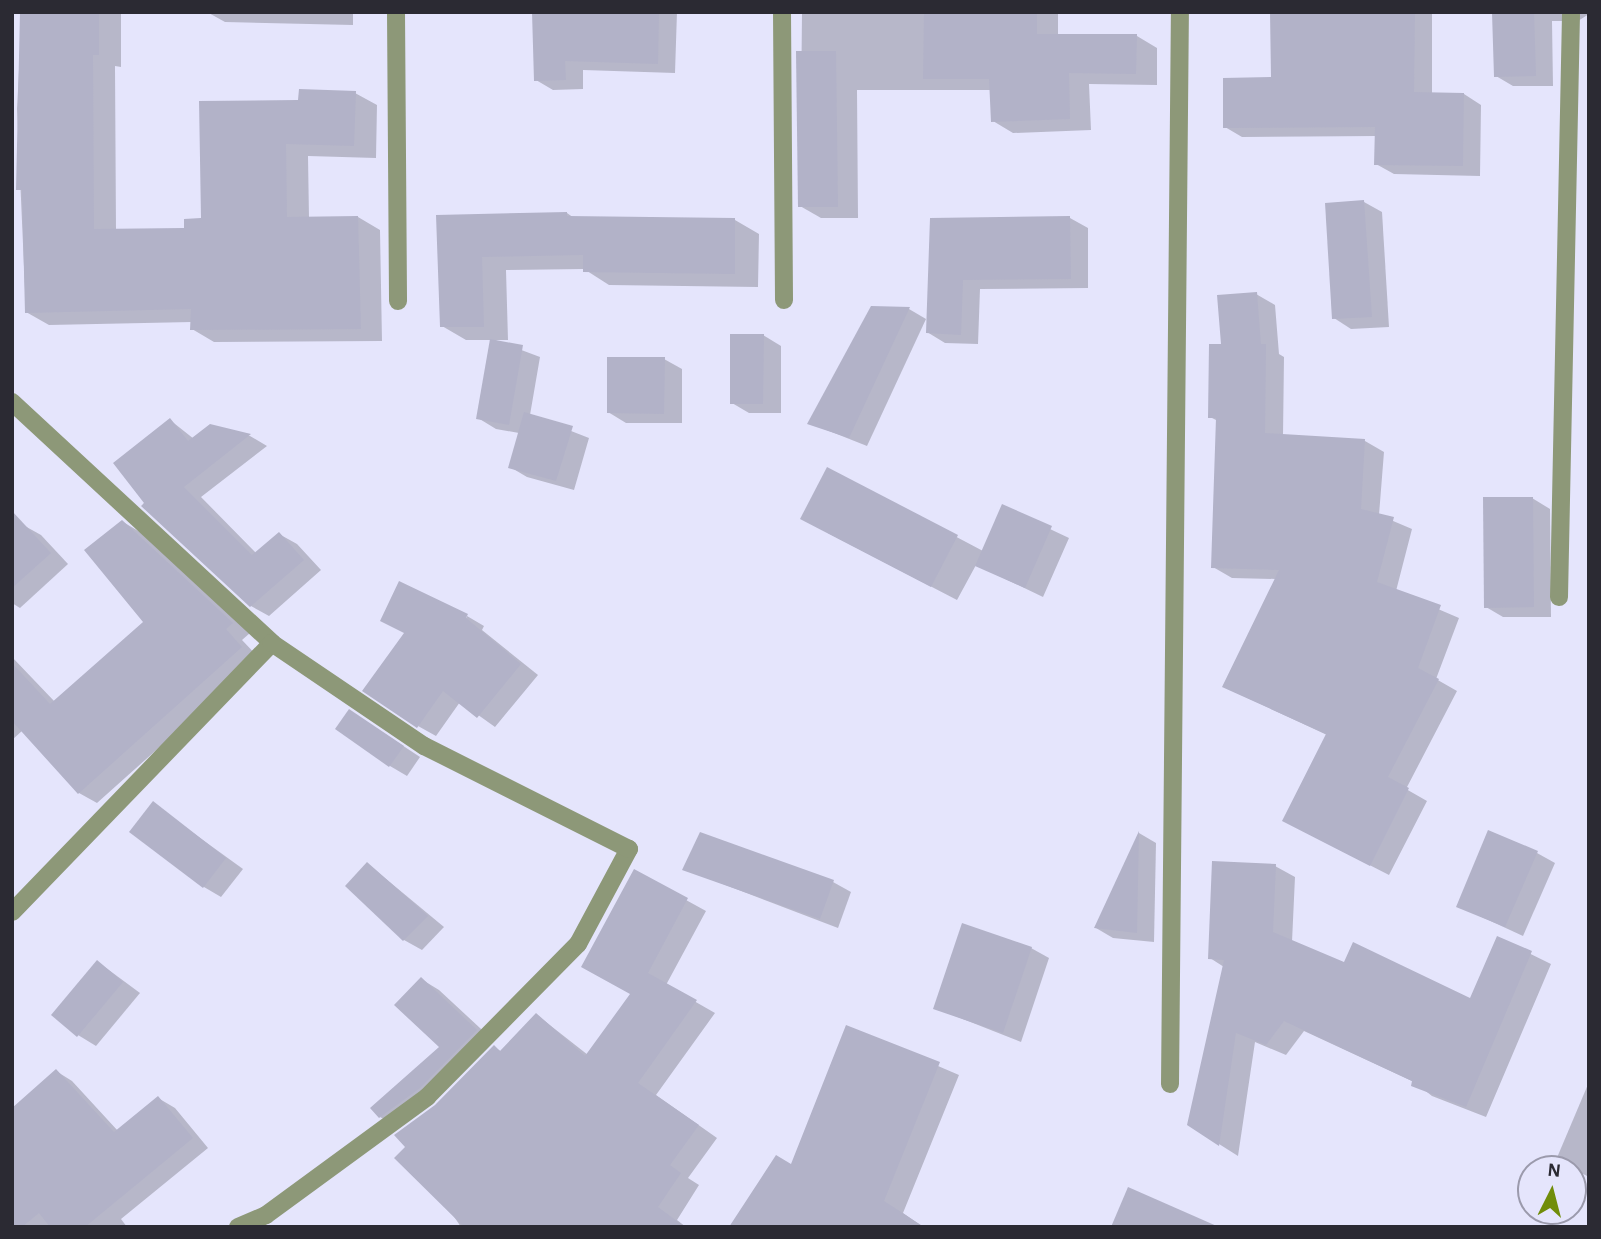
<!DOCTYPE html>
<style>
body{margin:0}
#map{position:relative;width:1601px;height:1239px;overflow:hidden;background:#e5e5fc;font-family:"Alegreya Sans",sans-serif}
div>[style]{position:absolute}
.shadow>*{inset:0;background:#0003}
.building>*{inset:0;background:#b2b2c8}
.street>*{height:18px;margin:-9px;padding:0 9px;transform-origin:9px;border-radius:9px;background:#8d9878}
span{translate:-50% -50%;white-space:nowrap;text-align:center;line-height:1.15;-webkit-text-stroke:5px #e5e5fc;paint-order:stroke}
.frame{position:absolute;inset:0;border:14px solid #2b2a33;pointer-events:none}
.north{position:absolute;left:1517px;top:1155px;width:70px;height:70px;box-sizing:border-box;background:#e5e5fc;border:2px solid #9b9aac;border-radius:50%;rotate:6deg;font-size:19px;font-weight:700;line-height:28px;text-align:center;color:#2b2a33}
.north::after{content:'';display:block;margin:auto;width:24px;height:32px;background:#718d0a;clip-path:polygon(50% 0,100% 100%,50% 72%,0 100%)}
</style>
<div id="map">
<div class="shadow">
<i style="clip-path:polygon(22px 12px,121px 12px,121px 67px,115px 66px,116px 231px,186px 229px,202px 220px,300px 102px,355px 93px,377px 105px,376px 158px,308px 156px,309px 218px,358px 217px,380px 230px,382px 341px,214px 342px,192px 329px,192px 322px,49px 325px,26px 312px,17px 109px)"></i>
<i style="clip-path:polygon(207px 12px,353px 12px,353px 25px,225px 22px)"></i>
<i style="clip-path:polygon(534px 12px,677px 12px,675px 73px,583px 70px,583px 89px,553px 90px,536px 80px)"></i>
<i style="clip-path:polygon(802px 12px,1058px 12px,1058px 36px,1137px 36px,1157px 48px,1157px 85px,1089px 84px,1091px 130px,1013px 133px,993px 121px,992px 90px,857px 90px,858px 218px,821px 218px,800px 206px)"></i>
<i style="clip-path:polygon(1272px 12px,1432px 12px,1432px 94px,1464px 94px,1481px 105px,1480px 176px,1394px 174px,1376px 164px,1377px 136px,1242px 137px,1225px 127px,1273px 79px)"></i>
<i style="clip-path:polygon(1494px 12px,1589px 12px,1589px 14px,1578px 21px,1552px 21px,1553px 86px,1513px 86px,1496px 76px)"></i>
<i style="clip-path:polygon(1364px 202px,1382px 212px,1389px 327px,1351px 329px,1334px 318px)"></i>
<i style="clip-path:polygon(567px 213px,574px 218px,735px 220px,759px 234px,758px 287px,609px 285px,584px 269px,506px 270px,508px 340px,495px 340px,540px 357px,530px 415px,589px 438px,574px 490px,527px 477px,510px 467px,519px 433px,496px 429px,478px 418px,492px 340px,466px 340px,442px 326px,438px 217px)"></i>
<i style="clip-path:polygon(1070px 218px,1088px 228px,1088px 288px,980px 289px,978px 344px,945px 343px,927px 332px,932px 219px)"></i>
<i style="clip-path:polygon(1256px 294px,1275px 305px,1279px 354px,1284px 357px,1283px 436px,1365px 441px,1384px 452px,1379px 515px,1412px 529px,1396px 591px,1459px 618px,1436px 679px,1457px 691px,1406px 789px,1427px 801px,1389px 875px,1303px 831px,1327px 735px,1224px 687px,1276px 579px,1232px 578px,1213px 567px,1218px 421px,1210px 417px,1223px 346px)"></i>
<i style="clip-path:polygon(872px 308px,909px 309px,926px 319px,867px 446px,809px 423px)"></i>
<i style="clip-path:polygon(763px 335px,781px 346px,781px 413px,749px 413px,732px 403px)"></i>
<i style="clip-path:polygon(664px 359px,682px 369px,682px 423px,626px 423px,608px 412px)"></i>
<i style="clip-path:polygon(170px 420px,194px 439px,210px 426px,250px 436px,267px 446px,201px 497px,257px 554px,279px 534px,297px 544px,321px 570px,269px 616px,251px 606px,143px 506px)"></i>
<i style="clip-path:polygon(828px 469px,983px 551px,1003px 507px,1069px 538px,1043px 597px,976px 565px,957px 600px,828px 533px)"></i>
<i style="clip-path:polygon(1532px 498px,1550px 509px,1551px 617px,1503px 617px,1486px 607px)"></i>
<i style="clip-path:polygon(123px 522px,140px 532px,250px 633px,242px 640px,259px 658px,97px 803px,79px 793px,23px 730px,12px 740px,12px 657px,55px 702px,145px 622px)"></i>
<i style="clip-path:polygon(23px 525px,41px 535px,68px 564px,20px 608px,12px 603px,12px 535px)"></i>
<i style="clip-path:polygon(467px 616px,484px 626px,482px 630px,538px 675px,495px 727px,460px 702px,436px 736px,418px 726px)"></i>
<i style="clip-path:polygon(367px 722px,420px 757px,407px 776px,390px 766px)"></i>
<i style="clip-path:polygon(153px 804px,243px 869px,221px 897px,204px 887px)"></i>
<i style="clip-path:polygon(1139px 833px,1156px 843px,1154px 942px,1113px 938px,1096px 928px)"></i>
<i style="clip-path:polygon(1537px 853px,1555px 863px,1523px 936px,1458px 906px)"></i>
<i style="clip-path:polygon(368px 864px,444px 927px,422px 950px,404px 940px)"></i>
<i style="clip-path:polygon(1275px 866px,1295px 877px,1292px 942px,1345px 964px,1471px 1000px,1498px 938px,1551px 964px,1486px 1117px,1432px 1096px,1414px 1082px,1304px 1031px,1286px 1055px,1255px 1042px,1238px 1156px,1189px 1125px,1224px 967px,1210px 958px)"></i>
<i style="clip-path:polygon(684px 869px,833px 882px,851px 892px,838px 928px)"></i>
<i style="clip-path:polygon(635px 872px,706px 911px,666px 985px,715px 1013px,656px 1095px,717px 1138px,688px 1178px,699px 1185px,677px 1220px,686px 1227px,461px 1227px,407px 1147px,436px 1106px,494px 1047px,502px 1052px,537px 1015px,588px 1055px,633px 994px)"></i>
<i style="clip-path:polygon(1031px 948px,1049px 958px,1021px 1042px,935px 1008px)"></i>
<i style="clip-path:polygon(98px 962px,140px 993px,96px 1046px,78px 1035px)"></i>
<i style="clip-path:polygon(421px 979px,439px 990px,494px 1041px,398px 1127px,380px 1117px,442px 1048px)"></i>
<i style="clip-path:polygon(847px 1027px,959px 1075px,903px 1213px,923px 1227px,792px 1166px)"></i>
<i style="clip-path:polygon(56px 1071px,72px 1081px,118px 1131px,158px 1098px,175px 1108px,208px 1148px,121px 1219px,127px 1227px,12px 1227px)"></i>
<i style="clip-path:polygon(1589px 1082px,1589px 1177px,1556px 1160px)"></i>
</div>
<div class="building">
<i style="clip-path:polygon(20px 12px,99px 12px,99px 55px,93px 55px,94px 229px,184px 228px,184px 219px,201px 218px,199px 101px,298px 100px,299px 89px,356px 91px,354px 146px,286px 144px,287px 217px,358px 216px,361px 329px,190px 330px,191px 309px,25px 313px,22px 190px,16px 190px)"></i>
<i style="clip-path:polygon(532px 12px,659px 12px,658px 64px,565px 61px,566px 80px,534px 81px)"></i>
<i style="clip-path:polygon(924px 12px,1037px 12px,1037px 34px,1137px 34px,1136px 74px,1069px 73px,1070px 119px,991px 122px,989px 79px,923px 79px)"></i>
<i style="clip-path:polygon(1270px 12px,1415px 12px,1414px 92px,1464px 93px,1463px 166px,1374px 165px,1375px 127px,1223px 128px,1223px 78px,1271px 77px)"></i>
<i style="clip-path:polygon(1492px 12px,1534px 12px,1536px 76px,1494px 77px)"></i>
<i style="clip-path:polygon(796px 51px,836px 51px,838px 207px,798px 207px)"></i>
<i style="clip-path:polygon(1364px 200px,1372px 317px,1332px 319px,1325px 203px)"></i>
<i style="clip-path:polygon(567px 212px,567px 216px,735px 218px,735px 274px,583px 272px,583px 255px,482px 257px,484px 327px,440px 327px,436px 215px)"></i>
<i style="clip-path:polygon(1070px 216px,1071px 279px,963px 280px,961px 335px,926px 333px,930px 218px)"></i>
<i style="clip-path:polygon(1257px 292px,1261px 344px,1266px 344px,1265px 433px,1365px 439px,1361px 509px,1394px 517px,1377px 582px,1441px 605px,1418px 668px,1439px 679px,1388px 777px,1409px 788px,1370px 866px,1282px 821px,1326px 734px,1222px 687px,1279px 570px,1211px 568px,1216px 418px,1208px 418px,1209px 344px,1221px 344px,1217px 295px)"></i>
<i style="clip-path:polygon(871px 306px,910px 307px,849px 438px,807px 424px)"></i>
<i style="clip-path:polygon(730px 334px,764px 334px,763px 404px,730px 404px)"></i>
<i style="clip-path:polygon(490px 339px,523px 345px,509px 425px,476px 419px)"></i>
<i style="clip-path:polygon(607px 357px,665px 357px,664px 414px,607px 413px)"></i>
<i style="clip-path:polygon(524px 412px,573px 426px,556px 481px,508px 468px)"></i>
<i style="clip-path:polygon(170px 418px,188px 441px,210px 424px,251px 434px,184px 487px,252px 555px,279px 532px,304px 560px,250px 607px,141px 506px,144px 503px,113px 463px)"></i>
<i style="clip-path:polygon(827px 467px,958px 535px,931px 587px,800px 519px)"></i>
<i style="clip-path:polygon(1483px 497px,1533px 497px,1534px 607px,1484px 608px)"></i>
<i style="clip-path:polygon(1002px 504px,1052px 526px,1025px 588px,975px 566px)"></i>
<i style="clip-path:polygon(12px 511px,51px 553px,12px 588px)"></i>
<i style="clip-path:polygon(122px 520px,233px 623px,226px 629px,242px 647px,78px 794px,12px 721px,12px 663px,50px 704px,143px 622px,84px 550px)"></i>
<i style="clip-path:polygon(399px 581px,468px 614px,466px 618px,521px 664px,477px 718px,443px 691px,417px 728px,362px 691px,404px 633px,380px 621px)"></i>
<i style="clip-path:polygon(349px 709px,404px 746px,389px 767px,335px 729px)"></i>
<i style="clip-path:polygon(153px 801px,226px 858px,203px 888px,129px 832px)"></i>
<i style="clip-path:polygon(1488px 830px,1538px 851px,1505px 927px,1456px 907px)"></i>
<i style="clip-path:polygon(1139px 831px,1137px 933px,1094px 928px)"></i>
<i style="clip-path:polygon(700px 832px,834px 880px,820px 919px,682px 870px)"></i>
<i style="clip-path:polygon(1212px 861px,1276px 864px,1273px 932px,1344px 962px,1353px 942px,1470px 998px,1497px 936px,1532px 951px,1466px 1107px,1411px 1086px,1412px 1081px,1284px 1021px,1266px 1045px,1236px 1033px,1219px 1146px,1187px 1125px,1224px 960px,1208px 959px)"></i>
<i style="clip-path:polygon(367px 862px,428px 916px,403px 941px,345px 886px)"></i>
<i style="clip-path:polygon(634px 869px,688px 898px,648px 973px,697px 1000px,638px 1083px,699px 1125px,670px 1165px,681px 1173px,658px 1207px,685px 1227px,464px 1227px,394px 1158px,405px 1147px,394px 1135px,435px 1105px,494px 1045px,500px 1051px,536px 1013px,585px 1056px,630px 994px,581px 967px)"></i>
<i style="clip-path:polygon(962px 923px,1032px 947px,1003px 1033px,933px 1009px)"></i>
<i style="clip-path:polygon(97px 960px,123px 982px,77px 1037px,51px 1015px)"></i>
<i style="clip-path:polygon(421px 977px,477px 1030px,420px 1088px,379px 1118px,370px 1108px,439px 1047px,394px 1005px)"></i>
<i style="clip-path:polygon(846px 1025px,940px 1062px,884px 1201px,924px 1227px,729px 1227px,776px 1155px,791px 1164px)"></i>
<i style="clip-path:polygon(56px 1069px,114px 1132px,158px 1096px,193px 1138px,85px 1227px,50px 1227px,39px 1213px,22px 1227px,12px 1227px,12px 1108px)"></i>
<i style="clip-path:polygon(1128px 1187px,1219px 1227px,1111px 1227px)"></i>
</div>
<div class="street">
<i style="left:396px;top:12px;width:289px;rotate:89.6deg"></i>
<i style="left:782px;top:12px;width:288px;rotate:89.6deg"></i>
<i style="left:12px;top:402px;width:355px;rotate:42.8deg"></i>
<i style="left:272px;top:643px;width:374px;rotate:134deg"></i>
<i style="left:1559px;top:597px;width:585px;rotate:-88.82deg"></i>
<i style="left:1170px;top:1084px;width:1072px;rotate:-89.47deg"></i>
<i style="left:238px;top:1227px;width:30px;rotate:-23deg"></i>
<i style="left:266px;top:1215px;width:200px;rotate:-36.2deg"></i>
<i style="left:427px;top:1097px;width:215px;rotate:-45.4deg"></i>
<i style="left:578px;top:944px;width:108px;rotate:-61.8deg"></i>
<i style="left:629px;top:849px;width:229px;rotate:-153.3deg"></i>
<i style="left:424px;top:746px;width:184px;rotate:-145.9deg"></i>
</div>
<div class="frame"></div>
<div class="north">N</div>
</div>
